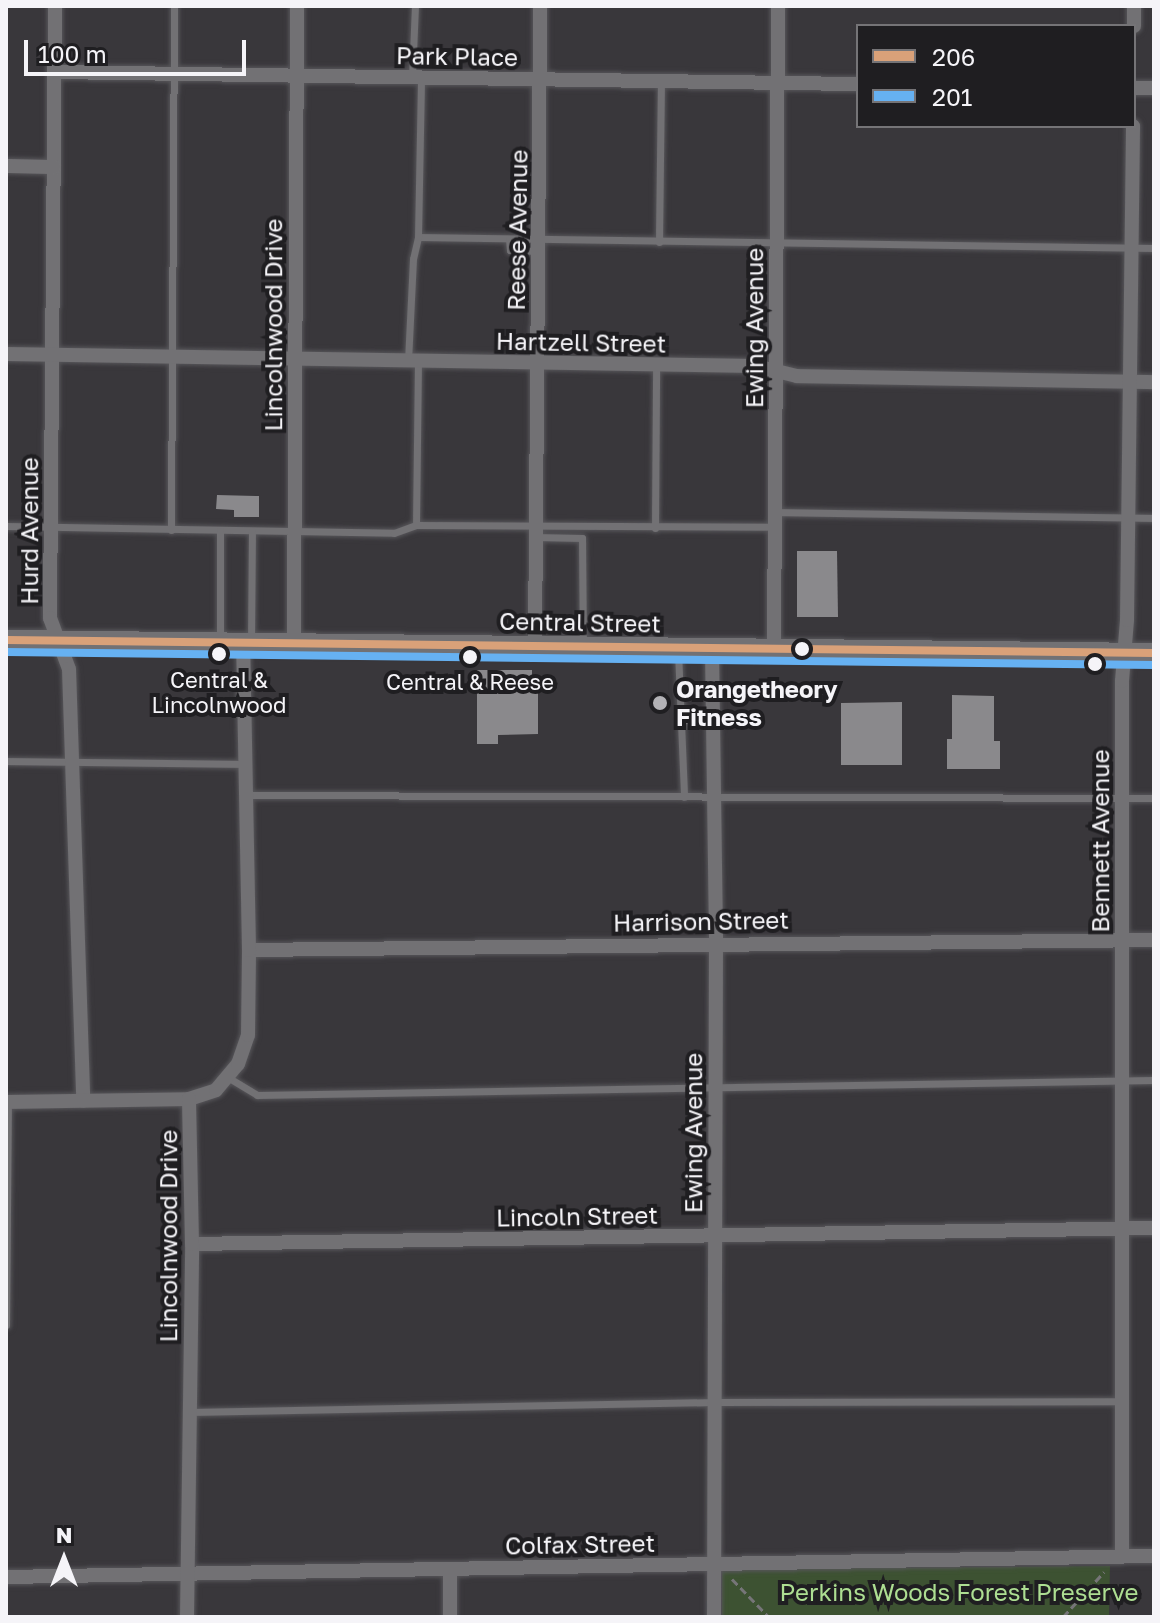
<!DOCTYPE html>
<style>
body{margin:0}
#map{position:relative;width:1160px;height:1623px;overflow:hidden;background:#39373b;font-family:"Golos Text",sans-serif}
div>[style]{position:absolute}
.green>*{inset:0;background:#3d5232}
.building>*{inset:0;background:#8a898c}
.path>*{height:3px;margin-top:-1.5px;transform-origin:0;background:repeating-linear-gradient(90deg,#767578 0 8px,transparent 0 12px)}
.roads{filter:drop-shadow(0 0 2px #57565a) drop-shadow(0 0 2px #57565a)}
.lane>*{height:7px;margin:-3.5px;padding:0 3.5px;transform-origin:3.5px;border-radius:3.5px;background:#727174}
.street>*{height:14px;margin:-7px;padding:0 7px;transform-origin:7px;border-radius:7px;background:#727174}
.secondary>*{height:20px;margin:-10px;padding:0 10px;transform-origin:10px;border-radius:10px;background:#727174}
.bus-1>*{height:8px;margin:-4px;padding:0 4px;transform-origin:4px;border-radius:4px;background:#d9a179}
.bus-2>*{height:8px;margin:-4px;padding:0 4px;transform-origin:4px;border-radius:4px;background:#66b1f2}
.dots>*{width:22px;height:22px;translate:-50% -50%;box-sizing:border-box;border:4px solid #1f1e21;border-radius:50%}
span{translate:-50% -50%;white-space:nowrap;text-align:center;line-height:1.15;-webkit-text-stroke:8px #1f1e21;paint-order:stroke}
.bus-label{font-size:22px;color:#f5f4f8}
.street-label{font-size:24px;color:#f5f4f8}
.poi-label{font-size:24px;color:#f5f4f8;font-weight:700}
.left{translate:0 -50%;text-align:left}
.park-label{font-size:24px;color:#adde92}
.frame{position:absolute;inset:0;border:8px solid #f5f4f8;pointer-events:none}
.legend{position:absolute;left:856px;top:24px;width:280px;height:104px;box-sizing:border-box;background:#1f1e21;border:2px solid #757477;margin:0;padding:10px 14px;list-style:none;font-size:24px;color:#f5f4f8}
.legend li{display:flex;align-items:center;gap:16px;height:40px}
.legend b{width:40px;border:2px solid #757477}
.north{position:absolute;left:24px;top:1519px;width:80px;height:80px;-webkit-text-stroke:6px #1f1e21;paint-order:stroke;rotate:0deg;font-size:22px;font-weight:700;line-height:32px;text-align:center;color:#f5f4f8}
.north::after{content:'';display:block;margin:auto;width:28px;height:36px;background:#f5f4f8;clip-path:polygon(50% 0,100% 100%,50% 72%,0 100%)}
.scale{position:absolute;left:24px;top:40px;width:222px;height:36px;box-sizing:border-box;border:4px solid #f5f4f8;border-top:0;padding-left:10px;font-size:24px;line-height:28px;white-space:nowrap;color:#f5f4f8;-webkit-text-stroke:6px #1f1e21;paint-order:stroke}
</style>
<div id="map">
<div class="green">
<i style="clip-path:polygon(1110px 1566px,1109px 1617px,722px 1617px,722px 1569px)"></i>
</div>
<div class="building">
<i style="clip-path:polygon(217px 495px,259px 496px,259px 517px,234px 517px,234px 510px,216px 509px)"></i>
<i style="clip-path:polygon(797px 551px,837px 551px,838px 617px,797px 617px)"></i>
<i style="clip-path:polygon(477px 670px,532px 670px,532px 679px,538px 679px,538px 734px,498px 735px,498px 744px,477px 744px)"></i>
<i style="clip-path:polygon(952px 695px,994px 696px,994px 741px,1000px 741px,1000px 769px,947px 769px,947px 739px,952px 739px)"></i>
<i style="clip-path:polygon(902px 702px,902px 765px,841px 765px,841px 703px)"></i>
</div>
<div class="path">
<i style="left:732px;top:1579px;width:53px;rotate:45.8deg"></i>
<i style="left:1063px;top:1617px;width:61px;rotate:-47.7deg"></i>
</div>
<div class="roads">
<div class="lane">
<i style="left:412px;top:77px;width:71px;rotate:-87.6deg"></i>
<i style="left:418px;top:237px;width:736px;rotate:0.86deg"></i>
<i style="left:509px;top:239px;width:11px;rotate:85deg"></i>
<i style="left:510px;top:250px;width:27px;rotate:2deg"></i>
<i style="left:659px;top:242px;width:161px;rotate:-89.3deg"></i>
<i style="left:408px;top:361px;width:102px;rotate:-87.2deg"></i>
<i style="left:413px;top:259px;width:23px;rotate:-77deg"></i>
<i style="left:418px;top:237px;width:160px;rotate:-88.9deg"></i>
<i style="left:775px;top:512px;width:379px;rotate:0.9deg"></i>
<i style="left:416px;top:525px;width:164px;rotate:-89.3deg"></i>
<i style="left:6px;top:526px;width:388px;rotate:1deg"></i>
<i style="left:394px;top:533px;width:23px;rotate:-20deg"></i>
<i style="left:416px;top:525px;width:358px;rotate:0.3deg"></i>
<i style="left:655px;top:528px;width:163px;rotate:-89.6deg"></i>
<i style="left:171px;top:530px;width:524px;rotate:-89.67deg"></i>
<i style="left:535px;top:537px;width:47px;rotate:1.2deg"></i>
<i style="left:582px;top:538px;width:107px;rotate:89.5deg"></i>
<i style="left:220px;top:641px;width:110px;rotate:-90deg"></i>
<i style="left:251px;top:642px;width:111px;rotate:-89.5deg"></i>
<i style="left:678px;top:651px;width:146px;rotate:87.6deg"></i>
<i style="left:682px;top:720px;width:31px;rotate:2deg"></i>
<i style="left:6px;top:761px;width:240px;rotate:0.7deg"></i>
<i style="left:246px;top:795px;width:908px;rotate:0.19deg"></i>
<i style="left:229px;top:1078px;width:33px;rotate:31deg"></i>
<i style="left:257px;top:1095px;width:897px;rotate:-0.96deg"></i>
<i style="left:6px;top:1325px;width:223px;rotate:-89.5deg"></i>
<i style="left:190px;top:1412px;width:524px;rotate:-1.09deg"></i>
<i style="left:714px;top:1402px;width:408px;rotate:-0.1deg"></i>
</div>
<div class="street">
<i style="left:55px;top:6px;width:612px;rotate:90.47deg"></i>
<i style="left:50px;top:618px;width:54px;rotate:69.6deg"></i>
<i style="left:69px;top:669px;width:432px;rotate:88.1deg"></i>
<i style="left:1134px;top:26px;width:20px;rotate:-90deg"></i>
<i style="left:55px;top:72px;width:803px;rotate:0.86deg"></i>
<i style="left:1134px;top:88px;width:20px"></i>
<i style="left:6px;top:166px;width:48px;rotate:1.2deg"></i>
<i style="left:6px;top:354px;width:750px;rotate:0.92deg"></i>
<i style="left:756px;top:366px;width:42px;rotate:13.7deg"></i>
<i style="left:797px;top:376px;width:357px;rotate:1deg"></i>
<i style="left:294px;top:645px;width:639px;rotate:-89.73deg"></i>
<i style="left:535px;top:647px;width:641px;rotate:-89.55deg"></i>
<i style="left:712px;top:649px;width:294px;rotate:89.2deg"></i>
<i style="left:716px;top:943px;width:674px;rotate:90.17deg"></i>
<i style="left:774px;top:650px;width:644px;rotate:-89.64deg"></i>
<i style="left:249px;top:950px;width:905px;rotate:-0.63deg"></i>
<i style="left:6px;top:1102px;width:183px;rotate:-0.9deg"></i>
<i style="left:189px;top:1099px;width:28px;rotate:-18deg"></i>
<i style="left:216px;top:1090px;width:34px;rotate:-50deg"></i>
<i style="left:238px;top:1064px;width:31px;rotate:-71deg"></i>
<i style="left:248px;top:1035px;width:85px;rotate:-89.3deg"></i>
<i style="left:249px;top:950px;width:306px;rotate:-91.1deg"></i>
<i style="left:192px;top:1244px;width:962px;rotate:-0.95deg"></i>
<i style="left:1122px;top:1556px;width:875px;rotate:-90deg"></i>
<i style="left:1122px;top:681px;width:61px;rotate:-85.3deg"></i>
<i style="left:1127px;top:620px;width:494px;rotate:-89.3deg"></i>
<i style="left:6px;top:1577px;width:1148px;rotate:-1.05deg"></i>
<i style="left:187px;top:1617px;width:373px;rotate:-89.2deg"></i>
<i style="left:192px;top:1244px;width:145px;rotate:-91.2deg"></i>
<i style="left:450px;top:1617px;width:48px;rotate:-90deg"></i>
</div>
<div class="secondary">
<i style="left:6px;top:640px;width:1148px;rotate:0.65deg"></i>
</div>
</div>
<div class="bus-1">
<i style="left:6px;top:640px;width:1148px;rotate:0.65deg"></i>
</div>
<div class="bus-2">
<i style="left:6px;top:652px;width:1148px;rotate:0.65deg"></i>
</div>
<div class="dots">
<i style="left:802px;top:649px;background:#f5f4f8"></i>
<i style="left:219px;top:654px;background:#f5f4f8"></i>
<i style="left:470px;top:657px;background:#f5f4f8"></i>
<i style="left:1095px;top:664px;background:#f5f4f8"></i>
<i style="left:660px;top:703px;background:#b3b2b6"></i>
</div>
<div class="bus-label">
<span style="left:219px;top:692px">Central &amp;<br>Lincolnwood</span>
<span style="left:470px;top:682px">Central &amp; Reese</span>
</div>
<div class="street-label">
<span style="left:457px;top:56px;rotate:1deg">Park Place</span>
<span style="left:517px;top:230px;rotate:-89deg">Reese Avenue</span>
<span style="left:273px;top:325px;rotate:-90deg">Lincolnwood Drive</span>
<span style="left:754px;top:328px;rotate:-90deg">Ewing Avenue</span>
<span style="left:581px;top:342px;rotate:1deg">Hartzell Street</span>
<span style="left:29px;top:531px;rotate:-90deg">Hurd Avenue</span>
<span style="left:580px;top:622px;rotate:1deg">Central Street</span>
<span style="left:1100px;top:841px;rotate:-90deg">Bennett Avenue</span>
<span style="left:701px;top:921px;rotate:-1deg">Harrison Street</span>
<span style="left:693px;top:1133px;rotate:-90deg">Ewing Avenue</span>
<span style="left:577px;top:1216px;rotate:-1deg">Lincoln Street</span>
<span style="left:168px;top:1236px;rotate:-90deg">Lincolnwood Drive</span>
<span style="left:580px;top:1544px;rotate:-1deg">Colfax Street</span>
</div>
<div class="poi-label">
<span class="left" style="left:676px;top:703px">Orangetheory<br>Fitness</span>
</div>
<div class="park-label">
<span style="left:959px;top:1592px">Perkins Woods Forest Preserve</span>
</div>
<div class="frame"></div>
<ul class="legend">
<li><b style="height:10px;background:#d9a179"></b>206</li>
<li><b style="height:10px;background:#66b1f2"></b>201</li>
</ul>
<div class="north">N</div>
<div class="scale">100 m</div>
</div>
